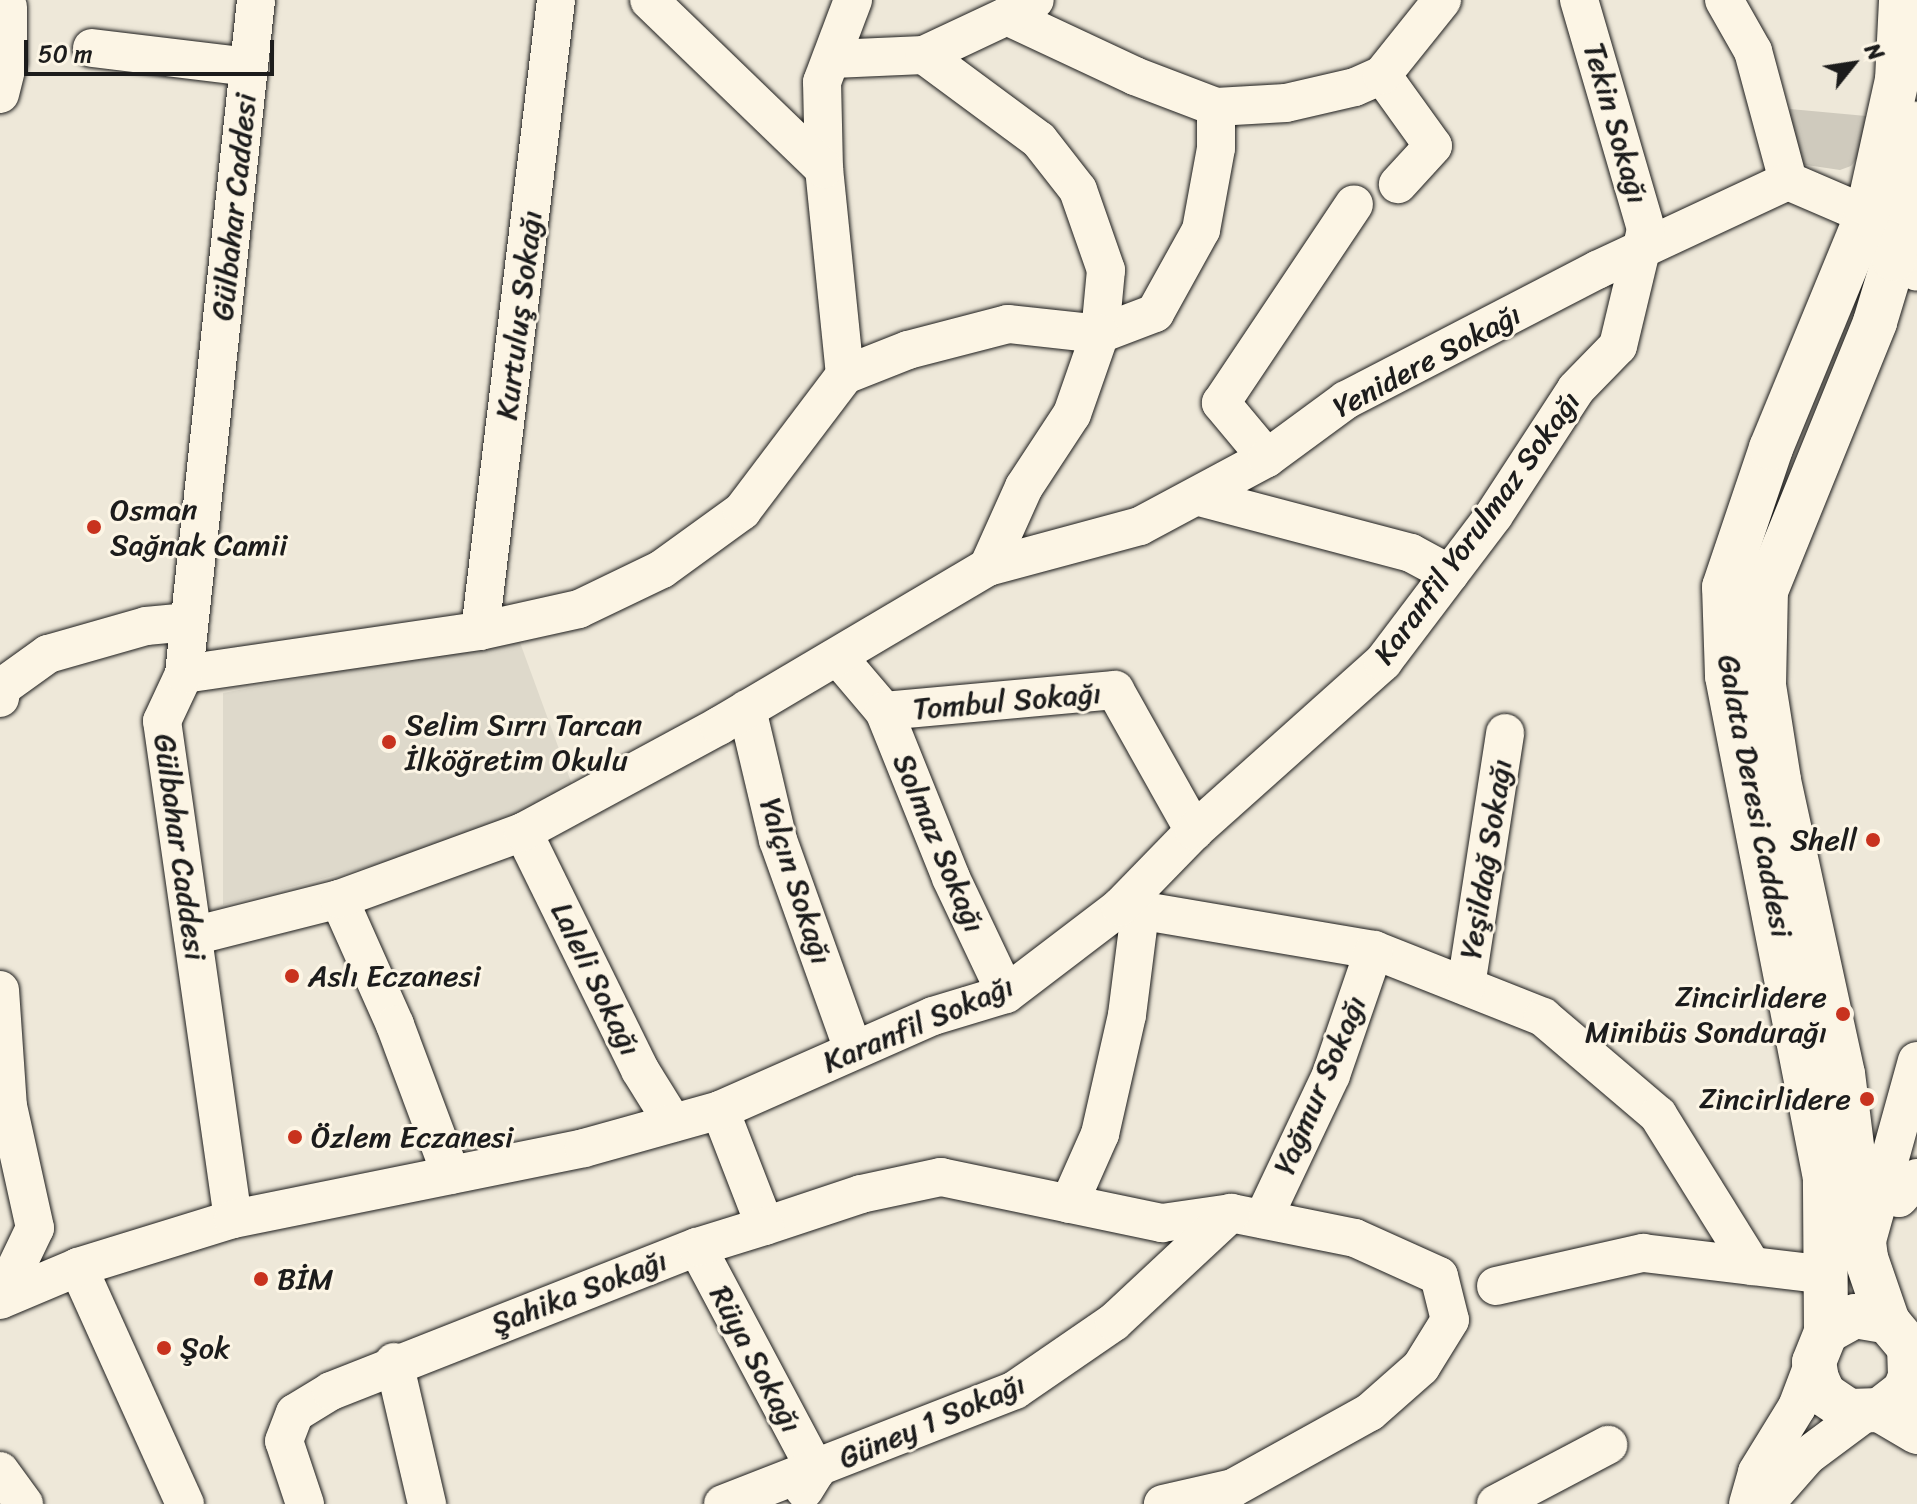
<!DOCTYPE html>
<meta charset="utf-8">
<style>
body{margin:0}
#map{position:relative;width:1917px;height:1504px;overflow:hidden;background:#eee8d9;font-family:Sriracha,sans-serif}
div>[style]{position:absolute}
.built>*{inset:0;background:#ded9cb}
.green>*{inset:0;background:#cfcabd}
.roads{filter:drop-shadow(0 0 2px #1c1c1c) drop-shadow(0 0 2px #1c1c1c)}
.minor>*{height:38px;margin:-19px;padding:0 19px;transform-origin:19px;border-radius:19px;background:#fcf5e5}
.major>*{height:44px;margin:-22px;padding:0 22px;transform-origin:22px;border-radius:22px;background:#fcf5e5}
.dots>*{width:22px;height:22px;translate:-50% -50%;box-sizing:border-box;border:4px solid #fcf5e5;border-radius:50%}
span{translate:-50% -50%;white-space:nowrap;text-align:center;line-height:1.15;-webkit-text-stroke:6px #fcf5e5;paint-order:stroke}
.street-label{font-size:30px;color:#1c1c1c}
.poi-label{font-size:30px;color:#1c1c1c}
.left{translate:0 -50%;text-align:left}
.right{translate:-100% -50%;text-align:right}
.north{position:absolute;left:1813px;top:24px;width:80px;height:80px;-webkit-text-stroke:6px #fcf5e5;paint-order:stroke;rotate:60deg;font-size:22px;font-weight:700;line-height:32px;text-align:center;color:#1c1c1c}
.north::after{content:'';display:block;margin:auto;width:28px;height:36px;background:#1c1c1c;clip-path:polygon(50% 0,100% 100%,50% 72%,0 100%)}
.scale{position:absolute;left:24px;top:40px;width:250px;height:36px;box-sizing:border-box;border:4px solid #1c1c1c;border-top:0;padding-left:10px;font-size:24px;line-height:28px;white-space:nowrap;color:#1c1c1c;-webkit-text-stroke:6px #fcf5e5;paint-order:stroke}
</style>
<div id="map">
<div class="built">
<i style="clip-path:polygon(518px 637px,574px 790px,539px 822px,223px 905px,223px 693px)"></i>
</div>
<div class="green">
<i style="clip-path:polygon(1790px 109px,1866px 116px,1858px 157px,1851px 166px,1840px 170px,1793px 163px,1788px 155px)"></i>
</div>
<div class="roads">
<div class="minor">
<i style="left:1724px;top:0;width:59px;rotate:60.4deg"></i>
<i style="left:1753px;top:51px;width:135px;rotate:74.9deg"></i>
<i style="left:92px;top:48px;width:157px;rotate:6.9deg"></i>
<i style="left:924px;top:55px;width:143px;rotate:36.5deg"></i>
<i style="left:1039px;top:140px;width:63px;rotate:52deg"></i>
<i style="left:1078px;top:190px;width:85px;rotate:70.7deg"></i>
<i style="left:1106px;top:270px;width:64px;rotate:95.4deg"></i>
<i style="left:1100px;top:334px;width:59px;rotate:-20.9deg"></i>
<i style="left:1155px;top:313px;width:95px;rotate:-61deg"></i>
<i style="left:1201px;top:230px;width:83px;rotate:-79.6deg"></i>
<i style="left:1216px;top:148px;width:41px;rotate:-90deg"></i>
<i style="left:1216px;top:107px;width:87px;rotate:-159.1deg"></i>
<i style="left:1135px;top:76px;width:141px;rotate:-154.9deg"></i>
<i style="left:1007px;top:16px;width:32px;rotate:-30deg"></i>
<i style="left:833px;top:59px;width:91px;rotate:-2.5deg"></i>
<i style="left:924px;top:55px;width:92px;rotate:-25.2deg"></i>
<i style="left:1382px;top:75px;width:87px;rotate:54.3deg"></i>
<i style="left:1433px;top:146px;width:52px;rotate:132.6deg"></i>
<i style="left:0;top:94px;width:34px;rotate:-76deg"></i>
<i style="left:8px;top:61px;width:54px;rotate:-90deg"></i>
<i style="left:1216px;top:107px;width:70px;rotate:-3.3deg"></i>
<i style="left:1286px;top:103px;width:71px;rotate:-13.1deg"></i>
<i style="left:1355px;top:87px;width:30px;rotate:-24deg"></i>
<i style="left:1382px;top:75px;width:96px;rotate:-51.3deg"></i>
<i style="left:824px;top:169px;width:87px;rotate:-91.3deg"></i>
<i style="left:822px;top:82px;width:88px;rotate:-69.3deg"></i>
<i style="left:1267px;top:458px;width:72px;rotate:-129.9deg"></i>
<i style="left:1221px;top:403px;width:239px;rotate:-56.2deg"></i>
<i style="left:1199px;top:497px;width:219px;rotate:14.8deg"></i>
<i style="left:1411px;top:553px;width:44px;rotate:28.3deg"></i>
<i style="left:988px;top:567px;width:157px;rotate:-15.1deg"></i>
<i style="left:1140px;top:526px;width:144px;rotate:-28.2deg"></i>
<i style="left:1267px;top:458px;width:98px;rotate:-36.3deg"></i>
<i style="left:1346px;top:400px;width:283px;rotate:-27.4deg"></i>
<i style="left:1597px;top:270px;width:211px;rotate:-25deg"></i>
<i style="left:1788px;top:181px;width:86px;rotate:23.3deg"></i>
<i style="left:1867px;top:215px;width:52px;rotate:58.5deg"></i>
<i style="left:1894px;top:259px;width:26px;rotate:29deg"></i>
<i style="left:480px;top:631px;width:636px;rotate:-83.13deg"></i>
<i style="left:838px;top:657px;width:71px;rotate:49.6deg"></i>
<i style="left:884px;top:711px;width:180px;rotate:68.1deg"></i>
<i style="left:951px;top:878px;width:128px;rotate:64.6deg"></i>
<i style="left:184px;top:674px;width:299px;rotate:-8.3deg"></i>
<i style="left:480px;top:631px;width:101px;rotate:-12.5deg"></i>
<i style="left:579px;top:609px;width:92px;rotate:-25.7deg"></i>
<i style="left:662px;top:569px;width:99px;rotate:-35.9deg"></i>
<i style="left:742px;top:511px;width:171px;rotate:-52.9deg"></i>
<i style="left:845px;top:375px;width:207px;rotate:-95.8deg"></i>
<i style="left:824px;top:169px;width:243px;rotate:-136deg"></i>
<i style="left:0;top:698px;width:11px;rotate:-80deg"></i>
<i style="left:2px;top:687px;width:57px;rotate:-35.7deg"></i>
<i style="left:48px;top:654px;width:102px;rotate:-15.9deg"></i>
<i style="left:146px;top:626px;width:43px;rotate:-5.3deg"></i>
<i style="left:747px;top:709px;width:135px;rotate:76.7deg"></i>
<i style="left:778px;top:840px;width:223px;rotate:70.3deg"></i>
<i style="left:884px;top:711px;width:232px;rotate:-5.2deg"></i>
<i style="left:1115px;top:690px;width:162px;rotate:60.7deg"></i>
<i style="left:523px;top:832px;width:265px;rotate:63.8deg"></i>
<i style="left:640px;top:1070px;width:62px;rotate:58.1deg"></i>
<i style="left:339px;top:899px;width:138px;rotate:66deg"></i>
<i style="left:395px;top:1025px;width:160px;rotate:69.5deg"></i>
<i style="left:1120px;top:907px;width:258px;rotate:9.6deg"></i>
<i style="left:1374px;top:950px;width:182px;rotate:21.6deg"></i>
<i style="left:1543px;top:1017px;width:151px;rotate:40.4deg"></i>
<i style="left:1658px;top:1115px;width:178px;rotate:58.1deg"></i>
<i style="left:193px;top:936px;width:151px;rotate:-14.2deg"></i>
<i style="left:339px;top:899px;width:196px;rotate:-20deg"></i>
<i style="left:523px;top:832px;width:223px;rotate:-28.4deg"></i>
<i style="left:719px;top:726px;width:312px;rotate:-30.6deg"></i>
<i style="left:988px;top:567px;width:88px;rotate:-65.8deg"></i>
<i style="left:1024px;top:487px;width:87px;rotate:-56.7deg"></i>
<i style="left:1072px;top:414px;width:85px;rotate:-70.7deg"></i>
<i style="left:1100px;top:334px;width:93px;rotate:-173.8deg"></i>
<i style="left:1008px;top:324px;width:103px;rotate:165.4deg"></i>
<i style="left:908px;top:350px;width:68px;rotate:158.4deg"></i>
<i style="left:1466px;top:986px;width:256px;rotate:-81.2deg"></i>
<i style="left:0;top:990px;width:116px;rotate:86.1deg"></i>
<i style="left:8px;top:1106px;width:125px;rotate:77.5deg"></i>
<i style="left:35px;top:1228px;width:79px;rotate:115.6deg"></i>
<i style="left:720px;top:1110px;width:124px;rotate:68.8deg"></i>
<i style="left:765px;top:1226px;width:101px;rotate:-18.4deg"></i>
<i style="left:861px;top:1194px;width:82px;rotate:-12deg"></i>
<i style="left:941px;top:1177px;width:226px;rotate:11.8deg"></i>
<i style="left:1162px;top:1223px;width:70px;rotate:-8.2deg"></i>
<i style="left:1231px;top:1213px;width:126px;rotate:11.4deg"></i>
<i style="left:1355px;top:1238px;width:92px;rotate:24.3deg"></i>
<i style="left:1439px;top:1276px;width:45px;rotate:76deg"></i>
<i style="left:1450px;top:1320px;width:55px;rotate:121.7deg"></i>
<i style="left:1421px;top:1367px;width:68px;rotate:138.6deg"></i>
<i style="left:1370px;top:1412px;width:157px;rotate:151deg"></i>
<i style="left:1233px;top:1488px;width:72px;rotate:167.1deg"></i>
<i style="left:1882px;top:1194px;width:17px;rotate:13deg"></i>
<i style="left:1899px;top:1198px;width:27px;rotate:-48deg"></i>
<i style="left:1069px;top:1204px;width:77px;rotate:-66.1deg"></i>
<i style="left:1100px;top:1134px;width:122px;rotate:-77.2deg"></i>
<i style="left:1127px;top:1015px;width:104px;rotate:-82.8deg"></i>
<i style="left:233px;top:1219px;width:503px;rotate:-98.11deg"></i>
<i style="left:162px;top:721px;width:52px;rotate:-64.9deg"></i>
<i style="left:184px;top:674px;width:678px;rotate:-83.9deg"></i>
<i style="left:1263px;top:1219px;width:159px;rotate:-64.7deg"></i>
<i style="left:1331px;top:1075px;width:132px;rotate:-71deg"></i>
<i style="left:697px;top:1247px;width:254px;rotate:62deg"></i>
<i style="left:816px;top:1471px;width:22px;rotate:122deg"></i>
<i style="left:1865px;top:1248px;width:194px;rotate:-74.5deg"></i>
<i style="left:78px;top:1267px;width:260px;rotate:65.7deg"></i>
<i style="left:1496px;top:1286px;width:151px;rotate:-12.7deg"></i>
<i style="left:1643px;top:1253px;width:185px;rotate:6.8deg"></i>
<i style="left:0;top:1300px;width:85px;rotate:-22.9deg"></i>
<i style="left:78px;top:1267px;width:162px;rotate:-17.2deg"></i>
<i style="left:233px;top:1219px;width:358px;rotate:-11.4deg"></i>
<i style="left:584px;top:1148px;width:141px;rotate:-15.6deg"></i>
<i style="left:720px;top:1110px;width:233px;rotate:-23.8deg"></i>
<i style="left:933px;top:1016px;width:76px;rotate:-16.8deg"></i>
<i style="left:1006px;top:994px;width:143px;rotate:-37.3deg"></i>
<i style="left:1120px;top:907px;width:106px;rotate:-45.8deg"></i>
<i style="left:1194px;top:831px;width:254px;rotate:-41.8deg"></i>
<i style="left:1383px;top:662px;width:184px;rotate:-52.9deg"></i>
<i style="left:1494px;top:515px;width:150px;rotate:-56.9deg"></i>
<i style="left:1576px;top:389px;width:60px;rotate:-45.7deg"></i>
<i style="left:1618px;top:346px;width:120px;rotate:-76.5deg"></i>
<i style="left:1646px;top:229px;width:239px;rotate:-106.3deg"></i>
<i style="left:394px;top:1362px;width:146px;rotate:76.9deg"></i>
<i style="left:0;top:1471px;width:41px;rotate:54deg"></i>
<i style="left:305px;top:1504px;width:66px;rotate:-108.4deg"></i>
<i style="left:284px;top:1441px;width:30px;rotate:-69deg"></i>
<i style="left:295px;top:1413px;width:42px;rotate:-31.4deg"></i>
<i style="left:331px;top:1391px;width:393px;rotate:-21.5deg"></i>
<i style="left:697px;top:1247px;width:71px;rotate:-17.2deg"></i>
<i style="left:723px;top:1504px;width:313px;rotate:-21.3deg"></i>
<i style="left:1015px;top:1390px;width:120px;rotate:-34.5deg"></i>
<i style="left:1114px;top:1322px;width:160px;rotate:-43deg"></i>
<i style="left:1496px;top:1504px;width:127px;rotate:-27.8deg"></i>
<i style="left:1748px;top:1504px;width:33px;rotate:-74deg"></i>
<i style="left:1757px;top:1472px;width:76px;rotate:-58.4deg"></i>
<i style="left:1797px;top:1407px;width:48px;rotate:-69.3deg"></i>
<i style="left:1749px;top:1504px;width:24px;rotate:-19deg"></i>
<i style="left:1772px;top:1496px;width:53px;rotate:-48.8deg"></i>
<i style="left:1807px;top:1456px;width:72px;rotate:-36.6deg"></i>
</div>
<div class="major">
<i style="left:1888px;top:1322px;width:68px;rotate:-109deg"></i>
<i style="left:1866px;top:1258px;width:185px;rotate:-97.1deg"></i>
<i style="left:1843px;top:1074px;width:301px;rotate:-102.3deg"></i>
<i style="left:1779px;top:780px;width:96px;rotate:-99deg"></i>
<i style="left:1764px;top:685px;width:94px;rotate:-88.8deg"></i>
<i style="left:1766px;top:591px;width:290px;rotate:-67.9deg"></i>
<i style="left:1875px;top:322px;width:66px;rotate:-73.2deg"></i>
<i style="left:1894px;top:259px;width:137px;rotate:-81.2deg"></i>
<i style="left:1826px;top:1332px;width:33px;rotate:-29deg"></i>
<i style="left:1855px;top:1316px;width:34px;rotate:10deg"></i>
<i style="left:1888px;top:1322px;width:33px;rotate:50deg"></i>
<i style="left:1909px;top:1347px;width:30px;rotate:88deg"></i>
<i style="left:1910px;top:1377px;width:15px;rotate:113deg"></i>
<i style="left:1904px;top:1391px;width:31px;rotate:142deg"></i>
<i style="left:1880px;top:1410px;width:31px;rotate:178deg"></i>
<i style="left:1849px;top:1411px;width:30px;rotate:-146deg"></i>
<i style="left:1824px;top:1394px;width:17px;rotate:-115deg"></i>
<i style="left:1817px;top:1379px;width:17px;rotate:-100deg"></i>
<i style="left:1814px;top:1362px;width:32px;rotate:-68deg"></i>
<i style="left:1826px;top:1332px;width:154px;rotate:-90.4deg"></i>
<i style="left:1825px;top:1178px;width:511px;rotate:-101.05deg"></i>
<i style="left:1727px;top:676px;width:89px;rotate:-91.9deg"></i>
<i style="left:1724px;top:587px;width:147px;rotate:-71.3deg"></i>
<i style="left:1771px;top:448px;width:252px;rotate:-67.6deg"></i>
<i style="left:1867px;top:215px;width:138px;rotate:-77.5deg"></i>
<i style="left:1897px;top:80px;width:80px;rotate:-87.1deg"></i>
<i style="left:1880px;top:1410px;width:43px;rotate:30.7deg"></i>
</div>
</div>
<div class="dots">
<i style="left:94px;top:527px;background:#c8321e"></i>
<i style="left:389px;top:742px;background:#c8321e"></i>
<i style="left:1873px;top:840px;background:#c8321e"></i>
<i style="left:292px;top:976px;background:#c8321e"></i>
<i style="left:1843px;top:1014px;background:#c8321e"></i>
<i style="left:1867px;top:1099px;background:#c8321e"></i>
<i style="left:295px;top:1137px;background:#c8321e"></i>
<i style="left:261px;top:1279px;background:#c8321e"></i>
<i style="left:164px;top:1348px;background:#c8321e"></i>
</div>
<div class="street-label">
<span style="left:1616px;top:123px;rotate:74deg">Tekin Sokağı</span>
<span style="left:234px;top:207px;rotate:-84deg">Gülbahar Caddesi</span>
<span style="left:519px;top:315px;rotate:-83deg">Kurtuluş Sokağı</span>
<span style="left:1427px;top:361px;rotate:-28deg">Yenidere Sokağı</span>
<span style="left:1477px;top:528px;rotate:-54deg">Karanfil Yorulmaz Sokağı</span>
<span style="left:1007px;top:701px;rotate:-5deg">Tombul Sokağı</span>
<span style="left:1755px;top:796px;rotate:79deg">Galata Deresi Caddesi</span>
<span style="left:939px;top:843px;rotate:67deg">Solmaz Sokağı</span>
<span style="left:180px;top:847px;rotate:82deg">Gülbahar Caddesi</span>
<span style="left:1486px;top:859px;rotate:-81deg">Yeşildağ Sokağı</span>
<span style="left:796px;top:881px;rotate:72deg">Yalçın Sokağı</span>
<span style="left:596px;top:979px;rotate:64deg">Laleli Sokağı</span>
<span style="left:918px;top:1024px;rotate:-23deg">Karanfil Sokağı</span>
<span style="left:1320px;top:1085px;rotate:-67deg">Yağmur Sokağı</span>
<span style="left:579px;top:1292px;rotate:-21deg">Şahika Sokağı</span>
<span style="left:756px;top:1359px;rotate:62deg">Rüya Sokağı</span>
<span style="left:932px;top:1421px;rotate:-23deg">Güney 1 Sokağı</span>
</div>
<div class="poi-label">
<span class="left" style="left:110px;top:527px">Osman<br>Sağnak Camii</span>
<span class="left" style="left:405px;top:742px">Selim Sırrı Tarcan<br>İlköğretim Okulu</span>
<span class="right" style="left:1857px;top:840px">Shell</span>
<span class="left" style="left:308px;top:976px">Aslı Eczanesi</span>
<span class="right" style="left:1827px;top:1014px">Zincirlidere<br>Minibüs Sondurağı</span>
<span class="right" style="left:1851px;top:1099px">Zincirlidere</span>
<span class="left" style="left:311px;top:1137px">Özlem Eczanesi</span>
<span class="left" style="left:277px;top:1279px">BİM</span>
<span class="left" style="left:180px;top:1348px">Şok</span>
</div>
<div class="north">N</div>
<div class="scale">50 m</div>
</div>
